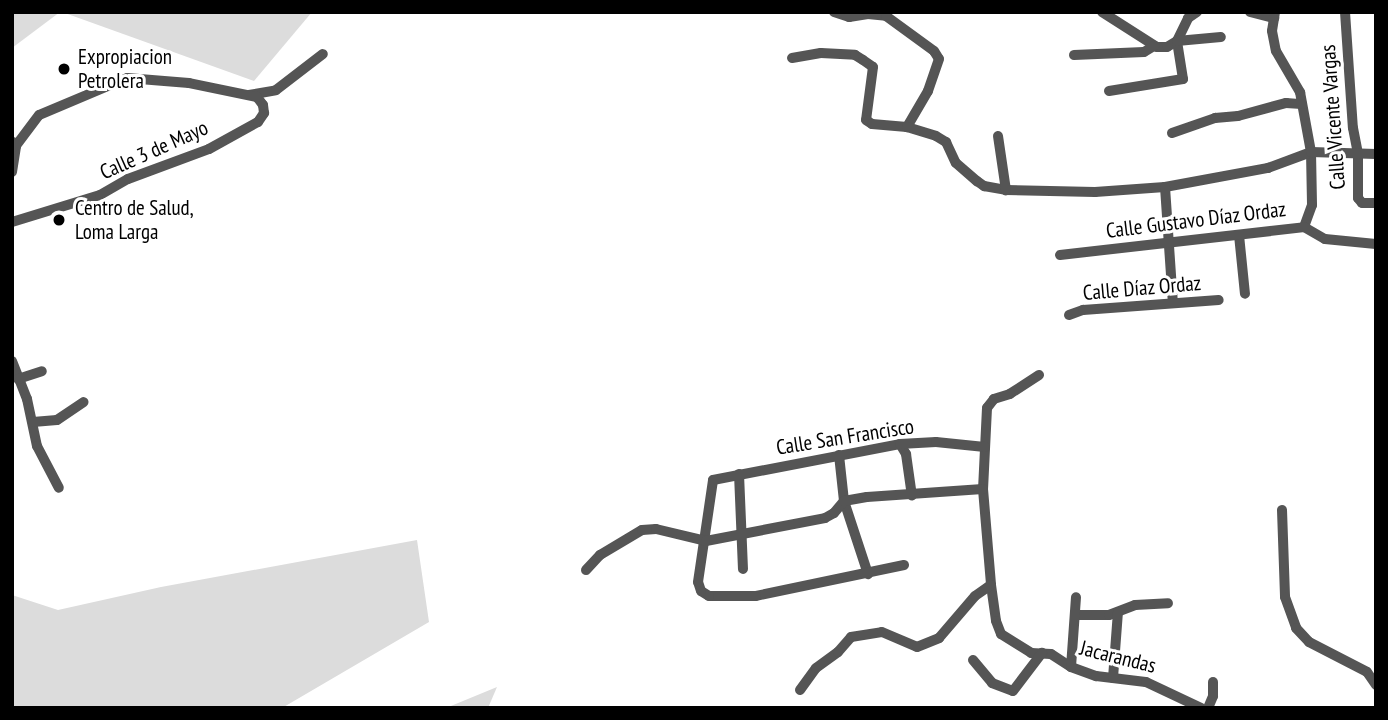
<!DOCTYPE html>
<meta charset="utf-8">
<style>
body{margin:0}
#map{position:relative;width:1388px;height:720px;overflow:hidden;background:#fff;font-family:"PT Sans Narrow",sans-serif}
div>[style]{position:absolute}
.green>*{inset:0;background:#dcdcdc}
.street>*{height:10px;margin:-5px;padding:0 5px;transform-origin:5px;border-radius:5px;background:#555}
.dots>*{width:19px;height:19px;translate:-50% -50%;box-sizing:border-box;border:4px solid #fff;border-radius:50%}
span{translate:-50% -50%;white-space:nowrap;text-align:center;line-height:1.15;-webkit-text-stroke:6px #fff;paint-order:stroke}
.poi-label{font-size:21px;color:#000}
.left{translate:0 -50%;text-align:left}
.street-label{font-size:21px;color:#000}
.frame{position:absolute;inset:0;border:14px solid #000;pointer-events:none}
</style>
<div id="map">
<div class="green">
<i style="clip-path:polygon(12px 12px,60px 12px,12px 48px)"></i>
<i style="clip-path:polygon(62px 12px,312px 12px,254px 81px)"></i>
<i style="clip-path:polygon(417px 540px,429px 622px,282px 708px,12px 708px,12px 595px,58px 610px,161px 587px)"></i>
<i style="clip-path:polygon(497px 687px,488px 708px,446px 708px)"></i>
</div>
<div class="street">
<i style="left:834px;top:12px;width:16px;rotate:18deg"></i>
<i style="left:849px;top:17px;width:19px;rotate:-9deg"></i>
<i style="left:868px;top:14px;width:18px;rotate:6deg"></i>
<i style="left:886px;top:16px;width:59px;rotate:36.1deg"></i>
<i style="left:934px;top:51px;width:9px;rotate:58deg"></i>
<i style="left:939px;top:59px;width:34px;rotate:109deg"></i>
<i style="left:928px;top:91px;width:42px;rotate:120.3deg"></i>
<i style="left:1102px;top:12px;width:65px;rotate:32.5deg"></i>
<i style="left:1157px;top:47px;width:10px"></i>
<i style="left:1167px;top:47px;width:12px;rotate:-31deg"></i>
<i style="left:1177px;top:41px;width:25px;rotate:-64deg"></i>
<i style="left:1188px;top:18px;width:11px;rotate:-34deg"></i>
<i style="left:1250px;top:12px;width:25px;rotate:14deg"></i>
<i style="left:1275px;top:12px;width:19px;rotate:99deg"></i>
<i style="left:1272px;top:31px;width:20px;rotate:79deg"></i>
<i style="left:1276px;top:51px;width:48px;rotate:59.7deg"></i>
<i style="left:1300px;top:92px;width:61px;rotate:79.6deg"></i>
<i style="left:1311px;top:152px;width:53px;rotate:88.9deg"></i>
<i style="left:1312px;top:205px;width:23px;rotate:110deg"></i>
<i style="left:1345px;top:12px;width:116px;rotate:86.1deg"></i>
<i style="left:1353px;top:128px;width:26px;rotate:79deg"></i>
<i style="left:1358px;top:154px;width:44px;rotate:90deg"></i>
<i style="left:1358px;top:198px;width:6px;rotate:51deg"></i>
<i style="left:1362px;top:203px;width:14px"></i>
<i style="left:1074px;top:55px;width:70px;rotate:-2.5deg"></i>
<i style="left:1144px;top:52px;width:12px;rotate:-31deg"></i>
<i style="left:792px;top:58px;width:29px;rotate:-10deg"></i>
<i style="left:821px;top:53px;width:34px;rotate:3deg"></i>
<i style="left:855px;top:55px;width:9px;rotate:32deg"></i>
<i style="left:863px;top:60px;width:12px;rotate:35deg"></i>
<i style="left:873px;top:67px;width:53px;rotate:97.5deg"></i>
<i style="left:866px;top:120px;width:7px;rotate:34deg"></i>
<i style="left:872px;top:124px;width:35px;rotate:5deg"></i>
<i style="left:907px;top:127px;width:30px;rotate:17deg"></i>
<i style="left:936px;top:136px;width:12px;rotate:31deg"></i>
<i style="left:946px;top:142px;width:23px;rotate:65deg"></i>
<i style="left:956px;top:163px;width:28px;rotate:41deg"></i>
<i style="left:977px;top:181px;width:9px;rotate:36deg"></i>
<i style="left:984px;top:186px;width:22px;rotate:10deg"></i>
<i style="left:1006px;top:190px;width:89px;rotate:1.3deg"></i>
<i style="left:1095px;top:192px;width:70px;rotate:-4.1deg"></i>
<i style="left:1165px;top:187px;width:105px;rotate:-10.5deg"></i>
<i style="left:1268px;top:168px;width:46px;rotate:-20.4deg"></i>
<i style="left:1311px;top:152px;width:65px;rotate:1.8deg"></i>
<i style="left:1109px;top:91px;width:75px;rotate:-9.2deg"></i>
<i style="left:1183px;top:79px;width:38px;rotate:-99deg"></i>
<i style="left:1177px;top:41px;width:44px;rotate:-5.2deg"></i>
<i style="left:249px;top:95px;width:27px;rotate:-10deg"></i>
<i style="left:276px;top:90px;width:59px;rotate:-37.5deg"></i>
<i style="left:1172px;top:133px;width:46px;rotate:-19.2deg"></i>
<i style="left:1215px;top:118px;width:23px;rotate:-5deg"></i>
<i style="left:1238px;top:116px;width:50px;rotate:-15.2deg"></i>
<i style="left:1286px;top:103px;width:16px;rotate:4deg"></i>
<i style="left:998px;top:136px;width:55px;rotate:81.6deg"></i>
<i style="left:12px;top:172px;width:26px;rotate:-81deg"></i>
<i style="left:16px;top:146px;width:5px;rotate:-127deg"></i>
<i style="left:1165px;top:187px;width:116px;rotate:86.1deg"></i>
<i style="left:12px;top:222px;width:92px;rotate:-17.1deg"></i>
<i style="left:100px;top:195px;width:32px;rotate:-30deg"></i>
<i style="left:128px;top:179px;width:86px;rotate:-20.3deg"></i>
<i style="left:209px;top:149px;width:56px;rotate:-28.9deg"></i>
<i style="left:258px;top:122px;width:11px;rotate:-56deg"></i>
<i style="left:264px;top:113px;width:8px;rotate:-97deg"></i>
<i style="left:263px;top:105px;width:10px;rotate:-127deg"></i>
<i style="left:257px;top:97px;width:69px;rotate:-168.4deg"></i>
<i style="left:189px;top:83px;width:62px;rotate:-175.4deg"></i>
<i style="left:127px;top:78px;width:95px;rotate:157.2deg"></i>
<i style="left:39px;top:115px;width:39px;rotate:127deg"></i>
<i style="left:1239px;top:235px;width:59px;rotate:84.2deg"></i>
<i style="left:1060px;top:255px;width:246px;rotate:-6.5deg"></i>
<i style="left:1304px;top:227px;width:24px;rotate:30deg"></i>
<i style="left:1325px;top:239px;width:51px;rotate:5.6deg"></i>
<i style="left:1069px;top:315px;width:15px;rotate:-20deg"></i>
<i style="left:1083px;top:310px;width:136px;rotate:-4.2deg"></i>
<i style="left:12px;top:361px;width:41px;rotate:68.5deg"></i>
<i style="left:27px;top:399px;width:48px;rotate:78deg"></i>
<i style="left:37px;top:446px;width:47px;rotate:62.4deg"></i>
<i style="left:1039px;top:375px;width:35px;rotate:147deg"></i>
<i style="left:1010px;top:394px;width:17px;rotate:163deg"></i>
<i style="left:994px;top:399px;width:11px;rotate:128deg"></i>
<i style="left:987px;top:408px;width:81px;rotate:92.8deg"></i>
<i style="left:983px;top:489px;width:96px;rotate:85.2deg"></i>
<i style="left:991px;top:585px;width:36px;rotate:82deg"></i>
<i style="left:996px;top:621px;width:14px;rotate:69deg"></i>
<i style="left:1001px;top:634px;width:36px;rotate:32deg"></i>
<i style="left:1031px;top:653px;width:20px;rotate:3deg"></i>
<i style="left:1051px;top:654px;width:24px;rotate:33deg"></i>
<i style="left:1071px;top:667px;width:27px;rotate:20deg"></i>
<i style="left:1096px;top:676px;width:50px;rotate:6.8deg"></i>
<i style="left:1146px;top:682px;width:61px;rotate:25.3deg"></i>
<i style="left:18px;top:379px;width:25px;rotate:-18deg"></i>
<i style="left:33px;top:422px;width:24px;rotate:-5deg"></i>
<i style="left:57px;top:420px;width:32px;rotate:-34deg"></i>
<i style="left:900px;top:444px;width:12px;rotate:59deg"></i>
<i style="left:906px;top:454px;width:42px;rotate:81.9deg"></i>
<i style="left:839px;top:455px;width:46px;rotate:83.8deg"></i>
<i style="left:844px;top:501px;width:77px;rotate:71.8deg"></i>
<i style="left:739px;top:474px;width:95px;rotate:87.6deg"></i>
<i style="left:1282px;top:510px;width:87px;rotate:88deg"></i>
<i style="left:1285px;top:597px;width:33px;rotate:70deg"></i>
<i style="left:1296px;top:628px;width:19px;rotate:47deg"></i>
<i style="left:1309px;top:642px;width:65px;rotate:27.3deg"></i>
<i style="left:1367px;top:672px;width:16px;rotate:55deg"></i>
<i style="left:904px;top:565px;width:151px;rotate:168.2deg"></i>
<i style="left:756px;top:596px;width:47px;rotate:180deg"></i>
<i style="left:709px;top:596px;width:9px;rotate:-148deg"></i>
<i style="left:701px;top:591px;width:9px;rotate:-108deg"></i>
<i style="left:698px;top:582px;width:103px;rotate:-81.6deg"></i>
<i style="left:713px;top:480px;width:190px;rotate:-10.9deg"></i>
<i style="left:900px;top:444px;width:36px;rotate:-3deg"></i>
<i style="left:936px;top:442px;width:49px;rotate:5.8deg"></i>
<i style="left:586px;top:570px;width:21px;rotate:-47deg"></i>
<i style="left:600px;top:555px;width:49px;rotate:-30.8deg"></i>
<i style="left:642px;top:530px;width:14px;rotate:-4deg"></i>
<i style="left:656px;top:529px;width:51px;rotate:13.5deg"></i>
<i style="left:706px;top:541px;width:121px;rotate:-10.9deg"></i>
<i style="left:825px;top:518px;width:10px;rotate:-29deg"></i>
<i style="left:834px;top:513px;width:16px;rotate:-50deg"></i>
<i style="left:844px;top:501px;width:23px;rotate:-10deg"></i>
<i style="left:867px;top:497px;width:116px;rotate:-3.9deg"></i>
<i style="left:1075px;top:615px;width:34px"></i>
<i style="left:1109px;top:615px;width:28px;rotate:-21deg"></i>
<i style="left:1135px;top:605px;width:33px;rotate:-3deg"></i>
<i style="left:973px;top:660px;width:30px;rotate:50deg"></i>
<i style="left:992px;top:683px;width:22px;rotate:21deg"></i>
<i style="left:1013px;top:691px;width:48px;rotate:-52.7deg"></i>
<i style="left:1071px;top:667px;width:70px;rotate:-85.9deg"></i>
<i style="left:1113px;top:678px;width:66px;rotate:-85.7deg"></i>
<i style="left:800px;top:690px;width:27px;rotate:-54deg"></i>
<i style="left:816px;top:668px;width:27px;rotate:-36deg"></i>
<i style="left:838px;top:652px;width:20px;rotate:-49deg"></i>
<i style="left:851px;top:637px;width:31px;rotate:-9deg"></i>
<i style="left:882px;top:632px;width:38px;rotate:23deg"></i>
<i style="left:917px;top:647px;width:24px;rotate:-22deg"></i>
<i style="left:939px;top:638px;width:55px;rotate:-49.4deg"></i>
<i style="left:975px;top:596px;width:19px;rotate:-35deg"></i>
<i style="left:1208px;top:708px;width:13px;rotate:-67deg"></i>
<i style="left:1213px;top:696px;width:14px;rotate:-90deg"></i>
</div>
<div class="dots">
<i style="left:64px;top:69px;background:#000"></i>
<i style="left:59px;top:220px;background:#000"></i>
</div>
<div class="poi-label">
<span class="left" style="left:78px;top:69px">Expropiacion<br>Petrolera</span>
<span class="left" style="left:75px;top:220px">Centro de Salud,<br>Loma Larga</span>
</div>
<div class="street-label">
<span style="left:1333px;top:117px;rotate:-94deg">Calle Vicente Vargas</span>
<span style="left:154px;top:150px;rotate:-24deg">Calle 3 de Mayo</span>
<span style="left:1196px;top:220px;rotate:-7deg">Calle Gustavo Díaz Ordaz</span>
<span style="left:1142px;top:288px;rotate:-5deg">Calle Díaz Ordaz</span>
<span style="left:845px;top:437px;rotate:-9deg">Calle San Francisco</span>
<span style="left:1118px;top:657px;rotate:14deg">Jacarandas</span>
</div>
<div class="frame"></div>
</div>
